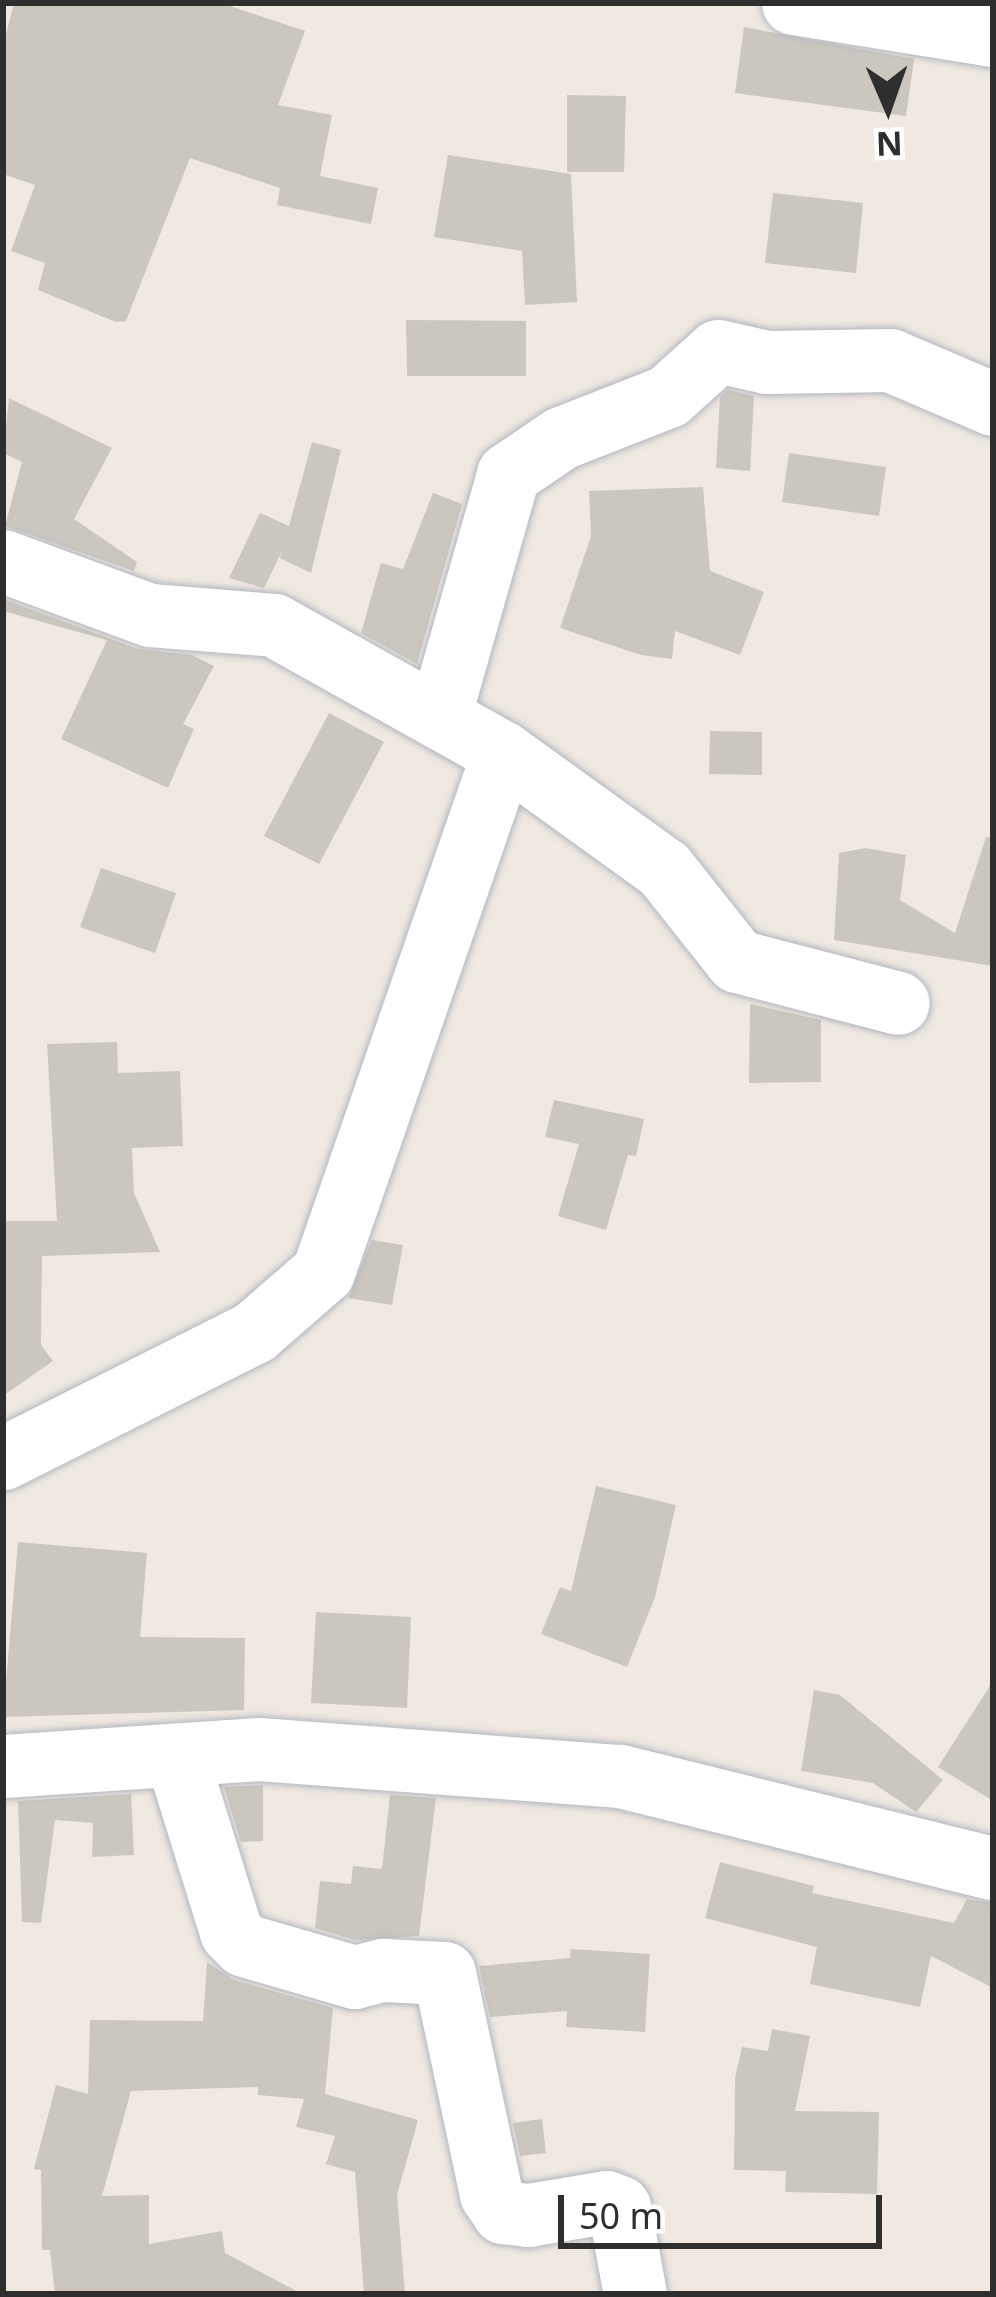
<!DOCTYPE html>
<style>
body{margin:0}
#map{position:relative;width:996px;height:2297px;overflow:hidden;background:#efe9e1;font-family:"Noto Sans",sans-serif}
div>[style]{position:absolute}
.building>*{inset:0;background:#cbc7bf}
.roads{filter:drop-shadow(0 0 3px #b4b7c1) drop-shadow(0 0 3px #b4b7c1)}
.minor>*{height:63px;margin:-31.5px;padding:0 31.5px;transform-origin:31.5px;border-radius:31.5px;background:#fff}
span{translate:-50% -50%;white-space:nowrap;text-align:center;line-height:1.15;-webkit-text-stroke:12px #fff;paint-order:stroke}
.frame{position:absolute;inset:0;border:6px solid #2e2e2e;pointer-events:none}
.north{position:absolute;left:828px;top:48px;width:120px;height:120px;-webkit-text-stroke:9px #fff;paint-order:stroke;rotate:178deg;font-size:33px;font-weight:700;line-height:48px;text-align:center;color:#2e2e2e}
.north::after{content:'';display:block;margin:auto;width:42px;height:54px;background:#2e2e2e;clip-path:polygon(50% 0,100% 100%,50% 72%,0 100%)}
.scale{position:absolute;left:558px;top:2195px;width:324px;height:54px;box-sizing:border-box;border:6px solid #2e2e2e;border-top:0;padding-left:15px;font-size:36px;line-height:42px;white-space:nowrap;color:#2e2e2e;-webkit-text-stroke:9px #fff;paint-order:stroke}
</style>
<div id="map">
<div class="building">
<i style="clip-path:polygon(14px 3px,221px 3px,305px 31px,278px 105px,332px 115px,320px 176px,378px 188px,371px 224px,277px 205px,280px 188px,190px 158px,126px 321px,116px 322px,38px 290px,45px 263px,11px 251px,35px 185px,3px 174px,3px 46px)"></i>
<i style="clip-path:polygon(744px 27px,914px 59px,906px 116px,735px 93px)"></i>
<i style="clip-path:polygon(567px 95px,626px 96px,624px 172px,567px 172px)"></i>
<i style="clip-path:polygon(448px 155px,571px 174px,577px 302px,525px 305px,522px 251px,434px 237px)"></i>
<i style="clip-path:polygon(773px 193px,863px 203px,856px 273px,765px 263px)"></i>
<i style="clip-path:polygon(406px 320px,526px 321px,526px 376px,407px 376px)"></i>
<i style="clip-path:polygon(728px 390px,754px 396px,750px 471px,716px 468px,720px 397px)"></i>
<i style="clip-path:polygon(9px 398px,112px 448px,74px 519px,137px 562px,134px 571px,5px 526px,22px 462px,3px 453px)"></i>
<i style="clip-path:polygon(312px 442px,341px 450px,311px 573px,280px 558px,282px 551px,264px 588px,229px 578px,260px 513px,289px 526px)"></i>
<i style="clip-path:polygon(789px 453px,886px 467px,879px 516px,782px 502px)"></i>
<i style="clip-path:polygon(703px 487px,710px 571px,764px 592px,740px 655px,675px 631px,672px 659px,641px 655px,560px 628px,591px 536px,589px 491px)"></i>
<i style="clip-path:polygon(433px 493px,462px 504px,417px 664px,361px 633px,381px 563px,403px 569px)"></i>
<i style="clip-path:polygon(3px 599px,138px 649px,192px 655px,214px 666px,183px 724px,194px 729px,168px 788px,61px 739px,107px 640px,3px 611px)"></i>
<i style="clip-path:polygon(329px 713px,384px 742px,319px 864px,264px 836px)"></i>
<i style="clip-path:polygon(710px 731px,762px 732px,762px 775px,709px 774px)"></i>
<i style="clip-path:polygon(986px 837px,993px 838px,993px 966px,834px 940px,839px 853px,865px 848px,906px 855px,900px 900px,955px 933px)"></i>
<i style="clip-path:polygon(101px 868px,176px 893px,155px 953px,80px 927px)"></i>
<i style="clip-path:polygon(750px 1004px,821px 1020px,821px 1082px,749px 1083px)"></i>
<i style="clip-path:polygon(117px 1042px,118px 1073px,180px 1071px,183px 1146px,132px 1148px,134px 1193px,160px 1252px,42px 1256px,41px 1345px,53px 1361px,3px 1396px,3px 1221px,57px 1221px,47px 1044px)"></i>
<i style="clip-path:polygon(554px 1100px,644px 1119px,636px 1156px,628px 1155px,606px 1230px,558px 1216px,579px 1144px,545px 1137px)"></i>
<i style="clip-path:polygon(372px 1240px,403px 1245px,392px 1305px,348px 1298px)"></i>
<i style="clip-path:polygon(596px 1486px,676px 1505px,655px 1597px,627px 1667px,541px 1634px,560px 1587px,571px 1591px)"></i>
<i style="clip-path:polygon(18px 1542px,147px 1553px,140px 1637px,245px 1638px,244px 1710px,3px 1717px)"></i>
<i style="clip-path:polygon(316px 1612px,411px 1617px,407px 1708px,311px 1703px)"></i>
<i style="clip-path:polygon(993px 1681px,993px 1801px,938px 1767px)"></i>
<i style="clip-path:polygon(814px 1690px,840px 1695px,943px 1780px,916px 1812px,873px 1783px,801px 1771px)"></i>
<i style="clip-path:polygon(263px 1785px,263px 1841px,241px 1842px,224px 1787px)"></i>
<i style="clip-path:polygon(131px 1794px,134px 1855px,92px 1857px,93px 1823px,55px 1820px,41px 1923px,22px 1922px,18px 1801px)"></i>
<i style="clip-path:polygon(390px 1795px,436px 1798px,419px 1936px,355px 1940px,315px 1928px,320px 1881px,351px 1884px,353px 1866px,382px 1869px)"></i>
<i style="clip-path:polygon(720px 1862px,814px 1886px,812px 1893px,954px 1923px,967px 1899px,993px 1903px,993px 1988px,931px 1956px,920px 2007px,810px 1984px,817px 1947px,705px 1918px)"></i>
<i style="clip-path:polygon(571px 1949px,650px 1954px,645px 2032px,566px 2027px,567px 2011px,490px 2017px,479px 1966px,570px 1958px)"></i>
<i style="clip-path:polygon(207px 1962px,234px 1980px,333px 2008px,325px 2094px,418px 2120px,397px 2195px,405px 2294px,364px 2294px,355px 2172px,326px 2164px,335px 2136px,296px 2127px,304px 2099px,258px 2095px,258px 2087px,131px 2091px,102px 2196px,149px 2195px,149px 2244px,222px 2231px,225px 2253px,302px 2294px,55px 2294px,50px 2250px,42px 2250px,41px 2170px,34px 2169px,56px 2085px,88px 2094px,90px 2020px,203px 2021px)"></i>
<i style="clip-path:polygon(772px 2029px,810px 2036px,795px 2111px,879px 2112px,877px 2194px,785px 2192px,786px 2171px,734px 2170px,735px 2078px,742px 2047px,768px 2051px)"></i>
<i style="clip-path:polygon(542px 2119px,546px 2153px,520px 2156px,513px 2123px)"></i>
</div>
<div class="roads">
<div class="minor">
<i style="left:793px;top:3px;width:203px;rotate:9.1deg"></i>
<i style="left:3px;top:561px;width:157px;rotate:20.2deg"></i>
<i style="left:150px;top:615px;width:124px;rotate:4.6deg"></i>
<i style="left:274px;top:625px;width:262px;rotate:29.2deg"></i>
<i style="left:503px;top:753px;width:549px;rotate:109.13deg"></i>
<i style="left:323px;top:1272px;width:91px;rotate:139deg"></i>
<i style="left:254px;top:1332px;width:281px;rotate:153.3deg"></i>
<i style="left:439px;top:717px;width:253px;rotate:-74.1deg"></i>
<i style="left:508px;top:474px;width:64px;rotate:-34.2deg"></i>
<i style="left:561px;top:438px;width:115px;rotate:-21.4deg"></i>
<i style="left:668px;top:396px;width:67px;rotate:-42deg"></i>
<i style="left:718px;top:351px;width:50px;rotate:12.7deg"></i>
<i style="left:767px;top:362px;width:123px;rotate:-0.9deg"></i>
<i style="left:890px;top:360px;width:112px;rotate:23.1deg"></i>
<i style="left:503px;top:753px;width:198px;rotate:35.8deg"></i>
<i style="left:664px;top:869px;width:117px;rotate:51.6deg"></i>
<i style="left:737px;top:961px;width:166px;rotate:14.6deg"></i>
<i style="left:176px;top:1755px;width:185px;rotate:72.7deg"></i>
<i style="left:231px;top:1932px;width:18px;rotate:45deg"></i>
<i style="left:244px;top:1945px;width:115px;rotate:16.2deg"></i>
<i style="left:354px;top:1977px;width:30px;rotate:-14deg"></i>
<i style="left:383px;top:1970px;width:61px;rotate:2.8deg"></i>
<i style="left:444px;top:1973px;width:226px;rotate:78deg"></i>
<i style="left:491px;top:2194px;width:22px;rotate:56deg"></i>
<i style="left:503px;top:2212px;width:25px;rotate:7deg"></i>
<i style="left:528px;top:2215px;width:79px;rotate:-9.5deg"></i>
<i style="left:606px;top:2202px;width:14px;rotate:21deg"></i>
<i style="left:619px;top:2207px;width:88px;rotate:79.6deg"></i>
<i style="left:3px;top:1766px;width:257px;rotate:-3.8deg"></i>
<i style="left:259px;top:1749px;width:362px;rotate:4.3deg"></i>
<i style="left:620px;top:1776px;width:384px;rotate:13.9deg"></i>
</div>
</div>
<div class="frame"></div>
<div class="north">N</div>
<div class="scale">50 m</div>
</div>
